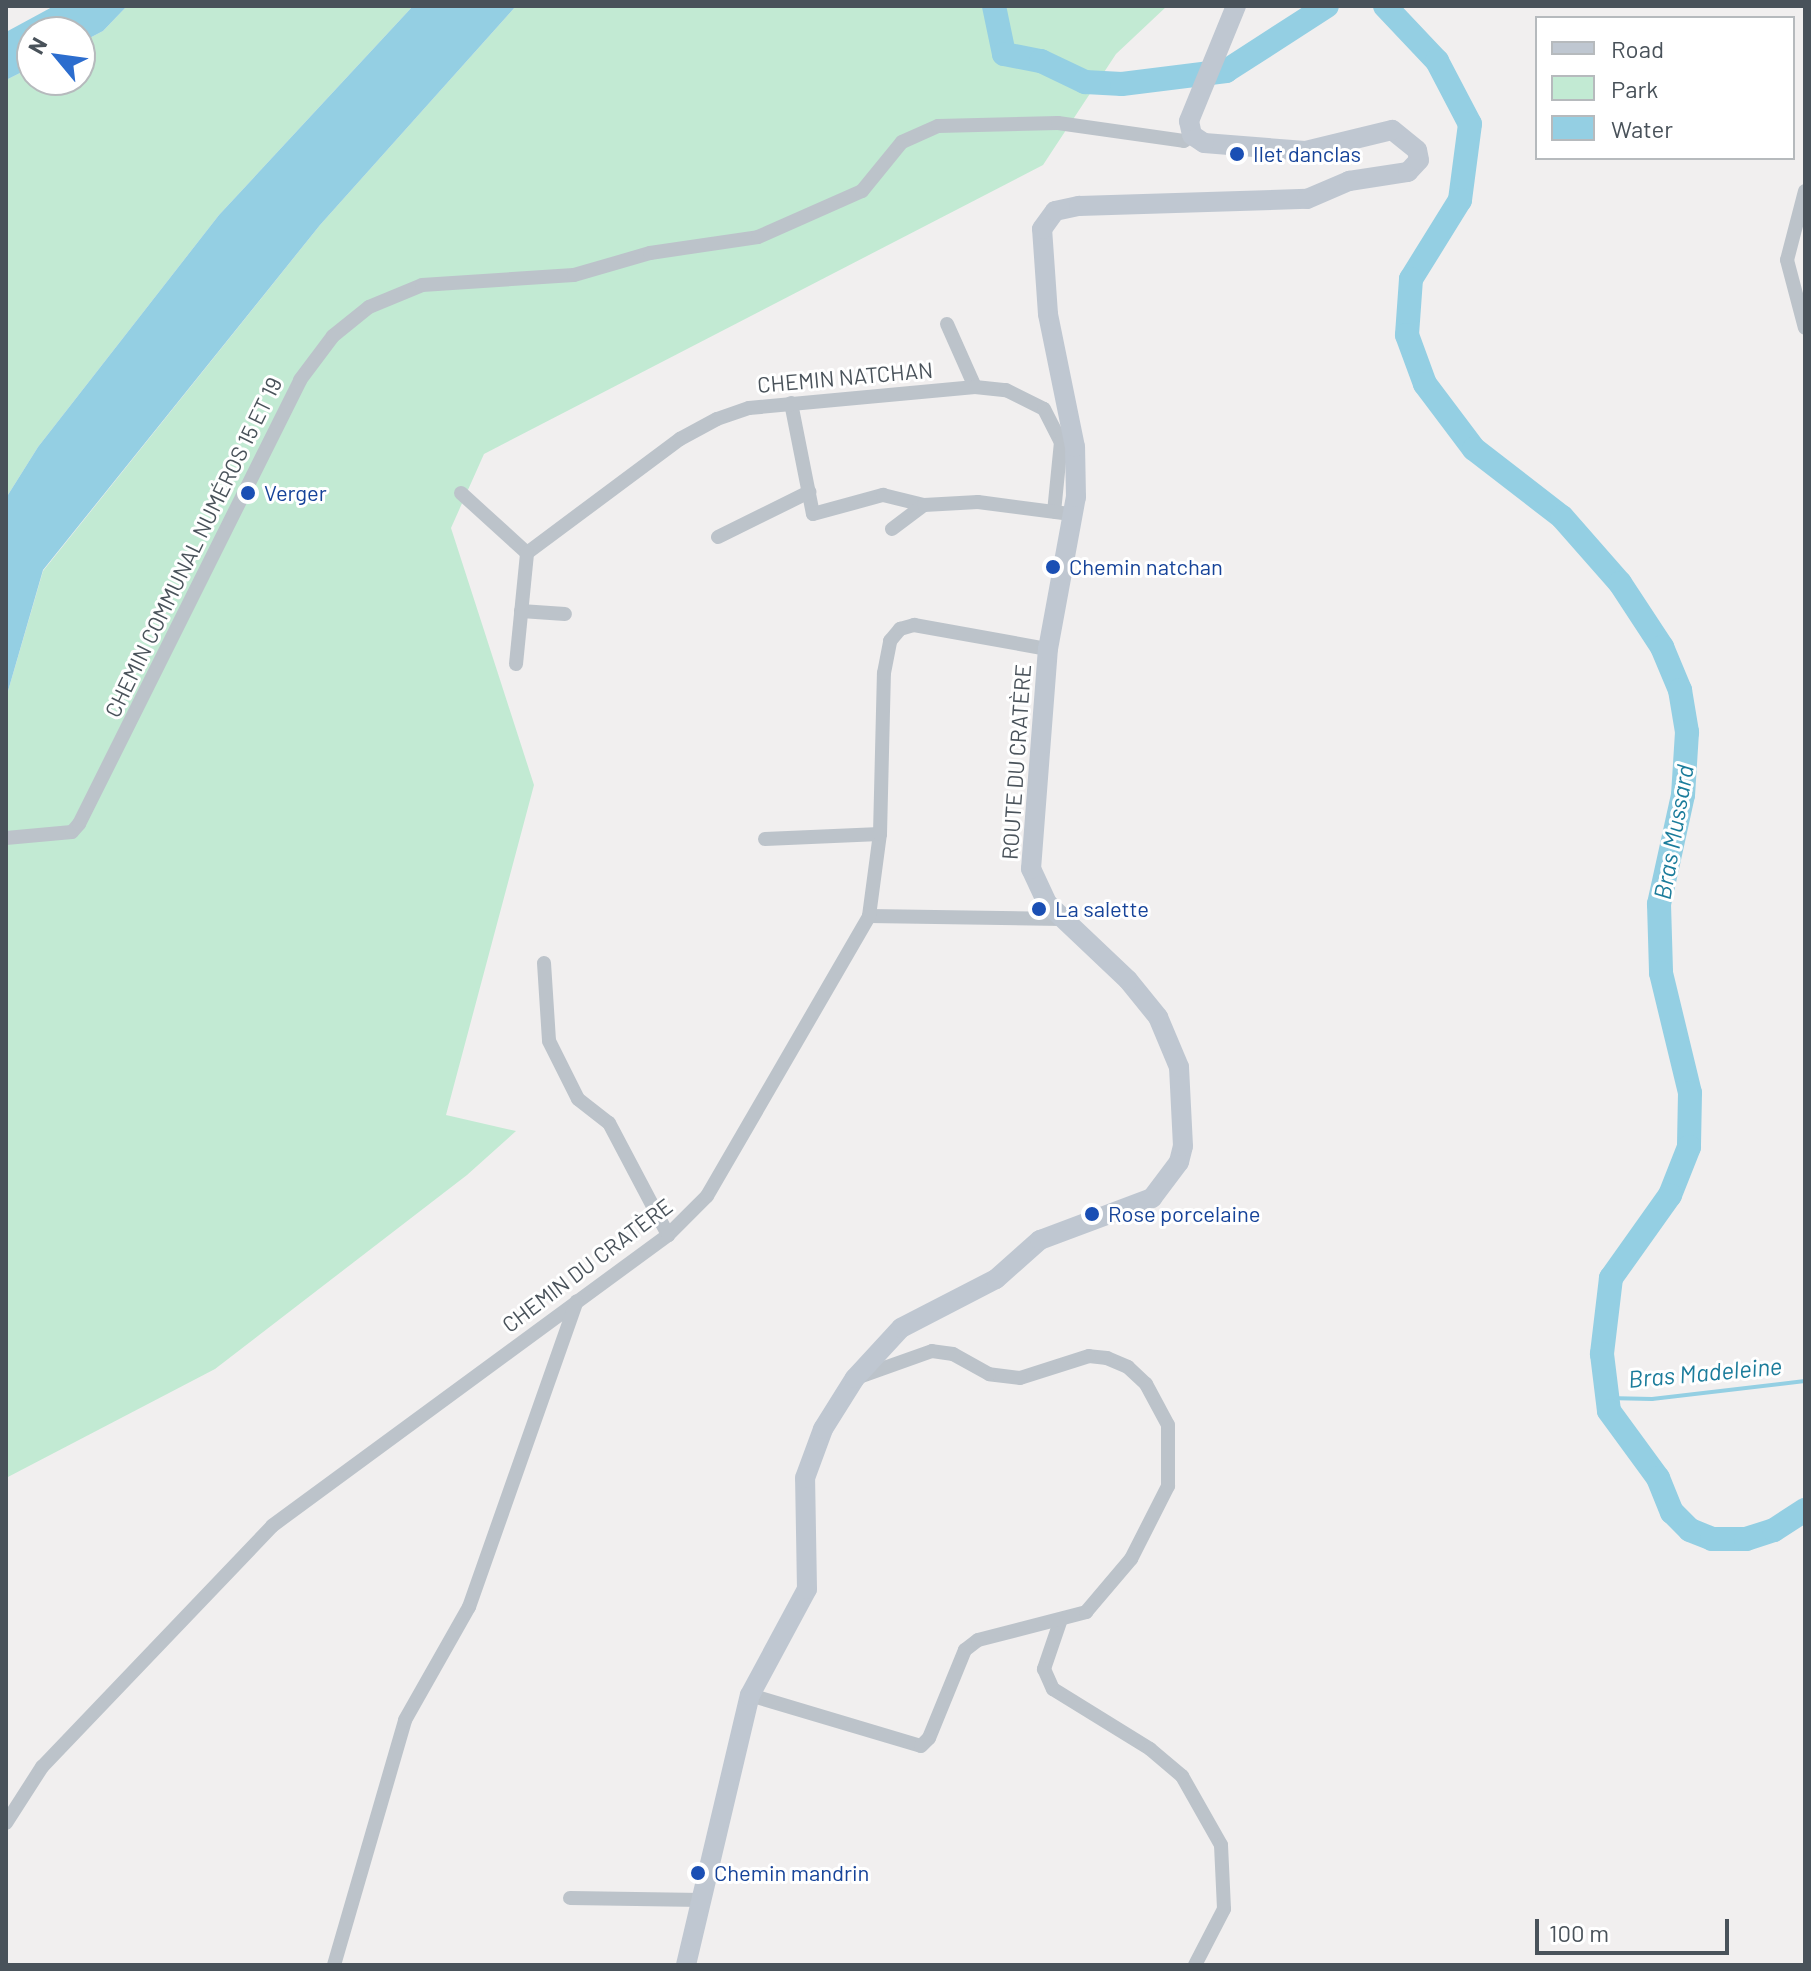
<!DOCTYPE html>
<meta charset="utf-8">
<style>
body{margin:0}
#map{position:relative;width:1811px;height:1971px;overflow:hidden;background:#f1efef;font-family:Barlow,sans-serif}
div>[style]{position:absolute}
.green>*{inset:0;background:#c2ead3}
.water>*{inset:0;background:#94cfe3}
.stream>*{height:4px;margin:-2px;padding:0 2px;transform-origin:2px;border-radius:2px;background:#94cfe3}
.river>*{height:24px;margin:-12px;padding:0 12px;transform-origin:12px;border-radius:12px;background:#94cfe3}
.street>*{height:14px;margin:-7px;padding:0 7px;transform-origin:7px;border-radius:7px;background:#bcc3ca}
.secondary>*{height:20px;margin:-10px;padding:0 10px;transform-origin:10px;border-radius:10px;background:#bfc7d1}
.dots>*{width:22px;height:22px;translate:-50% -50%;box-sizing:border-box;border:4px solid #fff;border-radius:50%}
span{translate:-50% -50%;white-space:nowrap;text-align:center;line-height:1.15;-webkit-text-stroke:6px #fff;paint-order:stroke}
.transit-label{font-size:22px;color:#164399}
.left{translate:0 -50%;text-align:left}
.street-label{font-size:22px;color:#49525a}
.water-label{font-size:24px;color:#1b7c9b;font-style:italic}
.frame{position:absolute;inset:0;border:8px solid #49525a;pointer-events:none}
.legend{position:absolute;left:1535px;top:16px;width:260px;height:144px;box-sizing:border-box;background:#fff;border:2px solid #b6babd;margin:0;padding:10px 14px;list-style:none;font-size:24px;color:#49525a}
.legend li{display:flex;align-items:center;gap:16px;height:40px}
.legend b{width:40px;border:2px solid #b6babd}
.north{position:absolute;left:16px;top:16px;width:80px;height:80px;box-sizing:border-box;background:#fff;border:2px solid #b6babd;border-radius:50%;rotate:299deg;font-size:22px;font-weight:700;line-height:32px;text-align:center;color:#49525a}
.north::after{content:'';display:block;margin:auto;width:28px;height:36px;background:#2c6dce;clip-path:polygon(50% 0,100% 100%,50% 72%,0 100%)}
.scale{position:absolute;left:1535px;top:1919px;width:194px;height:36px;box-sizing:border-box;border:4px solid #49525a;border-top:0;padding-left:10px;font-size:24px;line-height:28px;white-space:nowrap;color:#49525a;-webkit-text-stroke:6px #fff;paint-order:stroke}
</style>
<div id="map">
<div class="green">
<i style="clip-path:polygon(127px 6px,413px 6px,219px 215px,38px 447px,6px 498px,6px 80px,32px 67px,32px 80px,80px 80px,80px 43px,103px 31px)"></i>
<i style="clip-path:polygon(516px 6px,1167px 6px,1116px 54px,1043px 165px,484px 454px,451px 528px,534px 785px,446px 1115px,516px 1131px,467px 1175px,215px 1369px,6px 1478px,6px 698px,43px 571px,320px 225px)"></i>
</div>
<div class="water">
<i style="clip-path:polygon(54px 6px,127px 6px,103px 31px,80px 43px,80px 32px,32px 32px,32px 67px,6px 80px,6px 32px)"></i>
<i style="clip-path:polygon(413px 6px,516px 6px,320px 225px,43px 570px,6px 698px,6px 498px,38px 447px,219px 215px)"></i>
</div>
<div class="stream">
<i style="left:1607px;top:1398px;width:45px;rotate:1.3deg"></i>
<i style="left:1652px;top:1399px;width:154px;rotate:-6.7deg"></i>
</div>
<div class="river">
<i style="left:994px;top:6px;width:49px;rotate:78.2deg"></i>
<i style="left:1004px;top:54px;width:38px;rotate:11deg"></i>
<i style="left:1041px;top:61px;width:49px;rotate:25.5deg"></i>
<i style="left:1085px;top:82px;width:37px;rotate:3deg"></i>
<i style="left:1122px;top:84px;width:105px;rotate:-7.1deg"></i>
<i style="left:1226px;top:71px;width:120px;rotate:-32.8deg"></i>
<i style="left:1385px;top:6px;width:76px;rotate:46.6deg"></i>
<i style="left:1437px;top:61px;width:71px;rotate:62.4deg"></i>
<i style="left:1470px;top:124px;width:77px;rotate:97.5deg"></i>
<i style="left:1460px;top:200px;width:93px;rotate:121.8deg"></i>
<i style="left:1411px;top:279px;width:56px;rotate:94.1deg"></i>
<i style="left:1407px;top:335px;width:52px;rotate:69.8deg"></i>
<i style="left:1425px;top:384px;width:81px;rotate:53deg"></i>
<i style="left:1474px;top:449px;width:111px;rotate:37.7deg"></i>
<i style="left:1562px;top:517px;width:88px;rotate:48.7deg"></i>
<i style="left:1620px;top:583px;width:77px;rotate:56.7deg"></i>
<i style="left:1662px;top:647px;width:47px;rotate:67.3deg"></i>
<i style="left:1680px;top:690px;width:43px;rotate:80.5deg"></i>
<i style="left:1687px;top:732px;width:63px;rotate:93.6deg"></i>
<i style="left:1683px;top:795px;width:112px;rotate:102.4deg"></i>
<i style="left:1659px;top:904px;width:69px;rotate:88.3deg"></i>
<i style="left:1661px;top:973px;width:123px;rotate:76.4deg"></i>
<i style="left:1690px;top:1093px;width:54px;rotate:91.1deg"></i>
<i style="left:1689px;top:1147px;width:52px;rotate:111.6deg"></i>
<i style="left:1670px;top:1195px;width:102px;rotate:125.4deg"></i>
<i style="left:1611px;top:1278px;width:77px;rotate:96.8deg"></i>
<i style="left:1602px;top:1354px;width:57px;rotate:83deg"></i>
<i style="left:1609px;top:1411px;width:83px;rotate:53.8deg"></i>
<i style="left:1658px;top:1478px;width:37px;rotate:68deg"></i>
<i style="left:1672px;top:1512px;width:25px;rotate:45deg"></i>
<i style="left:1690px;top:1530px;width:24px;rotate:22deg"></i>
<i style="left:1712px;top:1539px;width:34px"></i>
<i style="left:1746px;top:1539px;width:29px;rotate:-18deg"></i>
<i style="left:1774px;top:1530px;width:37px;rotate:-33deg"></i>
</div>
<div class="street">
<i style="left:1805px;top:191px;width:71px;rotate:104.6deg"></i>
<i style="left:1787px;top:260px;width:70px;rotate:75.2deg"></i>
<i style="left:947px;top:324px;width:69px;rotate:66deg"></i>
<i style="left:791px;top:403px;width:113px;rotate:78.8deg"></i>
<i style="left:813px;top:514px;width:73px;rotate:-15.2deg"></i>
<i style="left:883px;top:495px;width:42px;rotate:13.7deg"></i>
<i style="left:461px;top:493px;width:89px;rotate:42.3deg"></i>
<i style="left:527px;top:553px;width:191px;rotate:-36.7deg"></i>
<i style="left:680px;top:439px;width:42px;rotate:-28.4deg"></i>
<i style="left:717px;top:419px;width:34px;rotate:-19deg"></i>
<i style="left:749px;top:408px;width:227px;rotate:-5.3deg"></i>
<i style="left:975px;top:387px;width:31px;rotate:6deg"></i>
<i style="left:1006px;top:390px;width:42px;rotate:26.6deg"></i>
<i style="left:1044px;top:409px;width:37px;rotate:63deg"></i>
<i style="left:1061px;top:442px;width:70px;rotate:95.7deg"></i>
<i style="left:892px;top:529px;width:40px;rotate:-37deg"></i>
<i style="left:924px;top:505px;width:54px;rotate:-3.2deg"></i>
<i style="left:978px;top:502px;width:86px;rotate:7.4deg"></i>
<i style="left:718px;top:537px;width:102px;rotate:-26.3deg"></i>
<i style="left:521px;top:611px;width:44px;rotate:3.9deg"></i>
<i style="left:516px;top:664px;width:112px;rotate:-84.3deg"></i>
<i style="left:6px;top:838px;width:66px;rotate:-5.2deg"></i>
<i style="left:72px;top:832px;width:11px;rotate:-49deg"></i>
<i style="left:79px;top:824px;width:496px;rotate:-63.5deg"></i>
<i style="left:300px;top:380px;width:55px;rotate:-53.1deg"></i>
<i style="left:333px;top:336px;width:46px;rotate:-38.9deg"></i>
<i style="left:369px;top:307px;width:57px;rotate:-22.5deg"></i>
<i style="left:422px;top:285px;width:152px;rotate:-3.8deg"></i>
<i style="left:574px;top:275px;width:79px;rotate:-16.1deg"></i>
<i style="left:650px;top:253px;width:109px;rotate:-8.4deg"></i>
<i style="left:758px;top:237px;width:114px;rotate:-23.9deg"></i>
<i style="left:862px;top:191px;width:63px;rotate:-50.8deg"></i>
<i style="left:902px;top:142px;width:39px;rotate:-24deg"></i>
<i style="left:938px;top:126px;width:120px;rotate:-1.4deg"></i>
<i style="left:1058px;top:123px;width:127px;rotate:8.1deg"></i>
<i style="left:1184px;top:141px;width:10px;rotate:-37deg"></i>
<i style="left:765px;top:839px;width:115px;rotate:-2.5deg"></i>
<i style="left:869px;top:916px;width:193px;rotate:0.9deg"></i>
<i style="left:544px;top:963px;width:78px;rotate:86.3deg"></i>
<i style="left:549px;top:1041px;width:65px;rotate:63.4deg"></i>
<i style="left:578px;top:1099px;width:39px;rotate:38deg"></i>
<i style="left:609px;top:1123px;width:127px;rotate:62.2deg"></i>
<i style="left:1060px;top:1622px;width:50px;rotate:108.8deg"></i>
<i style="left:1044px;top:1669px;width:22px;rotate:66deg"></i>
<i style="left:1053px;top:1689px;width:114px;rotate:31.7deg"></i>
<i style="left:1150px;top:1749px;width:42px;rotate:40.2deg"></i>
<i style="left:1182px;top:1776px;width:79px;rotate:60.5deg"></i>
<i style="left:1221px;top:1845px;width:64px;rotate:87.3deg"></i>
<i style="left:1224px;top:1909px;width:63px;rotate:117.4deg"></i>
<i style="left:750px;top:1695px;width:178px;rotate:16.6deg"></i>
<i style="left:921px;top:1746px;width:11px;rotate:-45deg"></i>
<i style="left:929px;top:1738px;width:95px;rotate:-67.8deg"></i>
<i style="left:965px;top:1650px;width:16px;rotate:-38deg"></i>
<i style="left:978px;top:1640px;width:112px;rotate:-14.5deg"></i>
<i style="left:1086px;top:1612px;width:70px;rotate:-49.7deg"></i>
<i style="left:1131px;top:1559px;width:82px;rotate:-63.1deg"></i>
<i style="left:1168px;top:1486px;width:61px;rotate:-90deg"></i>
<i style="left:1168px;top:1425px;width:47px;rotate:-118.2deg"></i>
<i style="left:1146px;top:1384px;width:25px;rotate:-137deg"></i>
<i style="left:1128px;top:1367px;width:23px;rotate:-157deg"></i>
<i style="left:1107px;top:1358px;width:18px;rotate:-174deg"></i>
<i style="left:1089px;top:1356px;width:72px;rotate:162.3deg"></i>
<i style="left:1020px;top:1378px;width:31px;rotate:-173deg"></i>
<i style="left:989px;top:1374px;width:41px;rotate:-150.9deg"></i>
<i style="left:953px;top:1354px;width:21px;rotate:-172deg"></i>
<i style="left:932px;top:1351px;width:81px;rotate:160.4deg"></i>
<i style="left:6px;top:1823px;width:67px;rotate:-57.3deg"></i>
<i style="left:42px;top:1767px;width:333px;rotate:-46.3deg"></i>
<i style="left:272px;top:1526px;width:491px;rotate:-36.3deg"></i>
<i style="left:668px;top:1235px;width:55px;rotate:-45deg"></i>
<i style="left:707px;top:1196px;width:323px;rotate:-59.9deg"></i>
<i style="left:869px;top:916px;width:83px;rotate:-82.4deg"></i>
<i style="left:880px;top:834px;width:161px;rotate:-88.6deg"></i>
<i style="left:884px;top:673px;width:33px;rotate:-79deg"></i>
<i style="left:890px;top:641px;width:16px;rotate:-50deg"></i>
<i style="left:900px;top:629px;width:15px;rotate:-16deg"></i>
<i style="left:914px;top:625px;width:136px;rotate:10.2deg"></i>
<i style="left:570px;top:1898px;width:132px;rotate:0.9deg"></i>
<i style="left:334px;top:1965px;width:255px;rotate:-73.8deg"></i>
<i style="left:405px;top:1720px;width:130px;rotate:-60.5deg"></i>
<i style="left:469px;top:1607px;width:324px;rotate:-70.6deg"></i>
</div>
<div class="secondary">
<i style="left:686px;top:1965px;width:277px;rotate:-76.7deg"></i>
<i style="left:750px;top:1695px;width:120px;rotate:-61.7deg"></i>
<i style="left:807px;top:1589px;width:111px;rotate:-91deg"></i>
<i style="left:805px;top:1478px;width:52px;rotate:-69.8deg"></i>
<i style="left:823px;top:1429px;width:60px;rotate:-57.9deg"></i>
<i style="left:855px;top:1378px;width:68px;rotate:-47.4deg"></i>
<i style="left:901px;top:1328px;width:107px;rotate:-27.3deg"></i>
<i style="left:996px;top:1279px;width:59px;rotate:-41.6deg"></i>
<i style="left:1040px;top:1240px;width:120px;rotate:-20.6deg"></i>
<i style="left:1152px;top:1198px;width:45px;rotate:-53.1deg"></i>
<i style="left:1179px;top:1162px;width:16px;rotate:-76deg"></i>
<i style="left:1183px;top:1146px;width:79px;rotate:-92.9deg"></i>
<i style="left:1179px;top:1067px;width:54px;rotate:-112.8deg"></i>
<i style="left:1158px;top:1017px;width:48px;rotate:-129deg"></i>
<i style="left:1128px;top:980px;width:112px;rotate:-136.5deg"></i>
<i style="left:1047px;top:903px;width:38px;rotate:-115deg"></i>
<i style="left:1031px;top:869px;width:221px;rotate:-85.6deg"></i>
<i style="left:1048px;top:649px;width:155px;rotate:-79.6deg"></i>
<i style="left:1076px;top:497px;width:50px;rotate:-91.1deg"></i>
<i style="left:1075px;top:447px;width:136px;rotate:-101.5deg"></i>
<i style="left:1048px;top:314px;width:85px;rotate:-94deg"></i>
<i style="left:1042px;top:229px;width:22px;rotate:-54deg"></i>
<i style="left:1055px;top:211px;width:25px;rotate:-12deg"></i>
<i style="left:1079px;top:206px;width:228px;rotate:-1.8deg"></i>
<i style="left:1307px;top:199px;width:46px;rotate:-23.2deg"></i>
<i style="left:1349px;top:181px;width:60px;rotate:-8.7deg"></i>
<i style="left:1408px;top:172px;width:16px;rotate:-47deg"></i>
<i style="left:1419px;top:160px;width:10px;rotate:-101deg"></i>
<i style="left:1417px;top:150px;width:32px;rotate:-141deg"></i>
<i style="left:1392px;top:130px;width:89px;rotate:166.4deg"></i>
<i style="left:1305px;top:151px;width:101px;rotate:-175.5deg"></i>
<i style="left:1204px;top:143px;width:14px;rotate:-146deg"></i>
<i style="left:1192px;top:135px;width:14px;rotate:-102deg"></i>
<i style="left:1189px;top:121px;width:124px;rotate:-67.8deg"></i>
</div>
<div class="dots">
<i style="left:1237px;top:154px;background:#1a4fb4"></i>
<i style="left:248px;top:493px;background:#1a4fb4"></i>
<i style="left:1053px;top:567px;background:#1a4fb4"></i>
<i style="left:1039px;top:909px;background:#1a4fb4"></i>
<i style="left:1092px;top:1214px;background:#1a4fb4"></i>
<i style="left:698px;top:1873px;background:#1a4fb4"></i>
</div>
<div class="transit-label">
<span class="left" style="left:1253px;top:154px">Ilet danclas</span>
<span class="left" style="left:264px;top:493px">Verger</span>
<span class="left" style="left:1069px;top:567px">Chemin natchan</span>
<span class="left" style="left:1055px;top:909px">La salette</span>
<span class="left" style="left:1108px;top:1214px">Rose porcelaine</span>
<span class="left" style="left:714px;top:1873px">Chemin mandrin</span>
</div>
<div class="street-label">
<span style="left:845px;top:377px;rotate:-5deg">CHEMIN NATCHAN</span>
<span style="left:193px;top:547px;rotate:-64deg">CHEMIN COMMUNAL NUMÉROS 15 ET 19</span>
<span style="left:1016px;top:762px;rotate:-86deg">ROUTE DU CRATÈRE</span>
<span style="left:587px;top:1265px;rotate:-37deg">CHEMIN DU CRATÈRE</span>
</div>
<div class="water-label">
<span style="left:1673px;top:832px;rotate:-80deg">Bras Mussard</span>
<span style="left:1705px;top:1372px;rotate:-5deg">Bras Madeleine</span>
</div>
<div class="frame"></div>
<ul class="legend">
<li><b style="height:10px;background:#bfc7d1"></b>Road</li>
<li><b style="height:22px;background:#c2ead3"></b>Park</li>
<li><b style="height:22px;background:#94cfe3"></b>Water</li>
</ul>
<div class="north">N</div>
<div class="scale">100 m</div>
</div>
